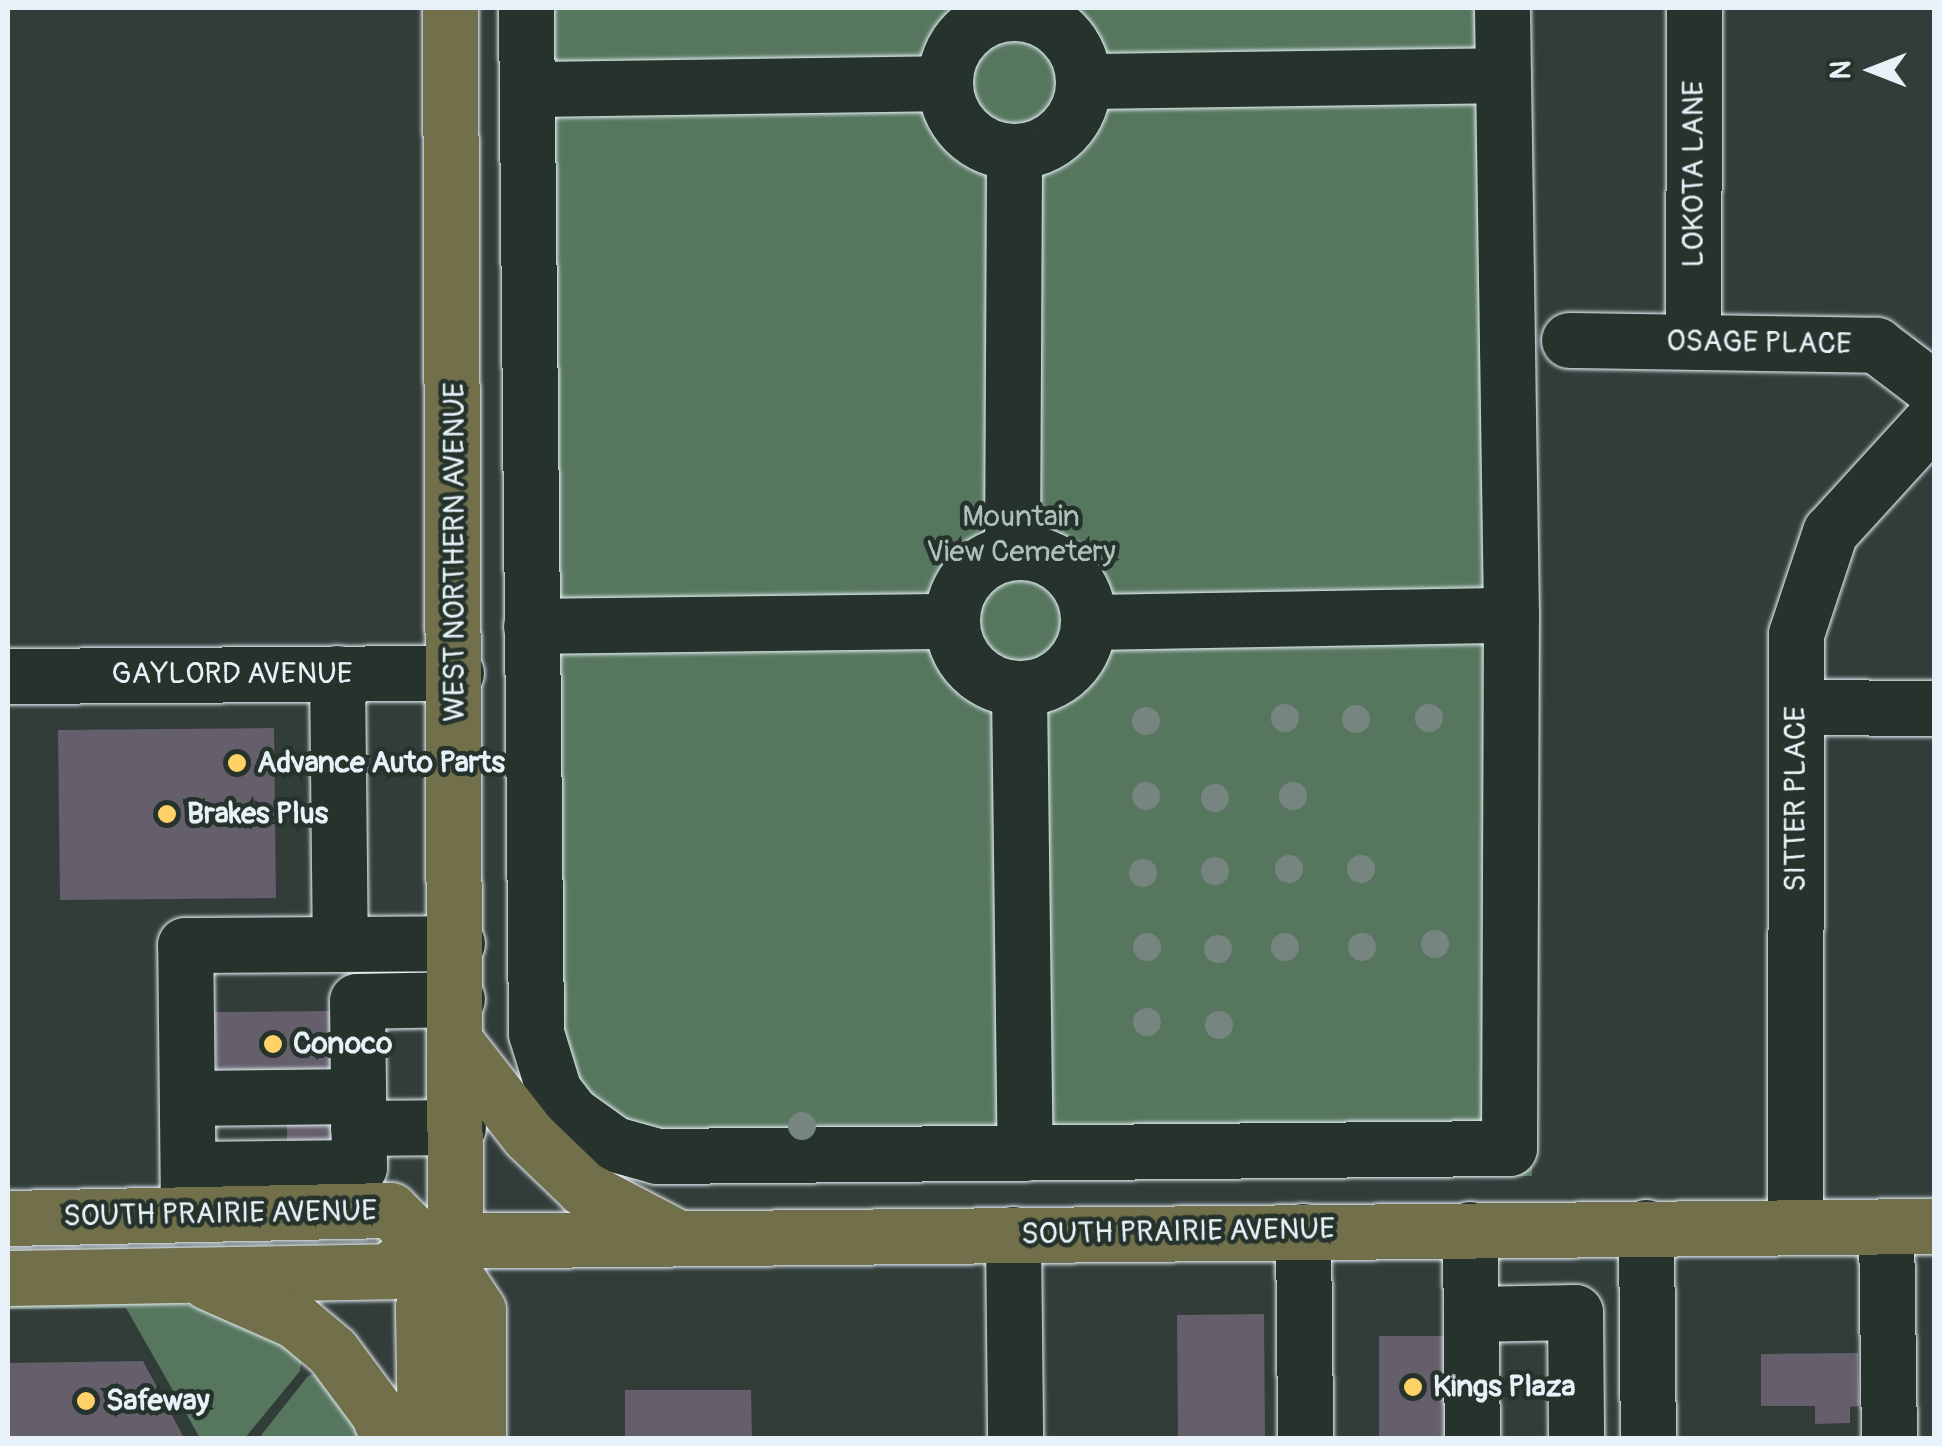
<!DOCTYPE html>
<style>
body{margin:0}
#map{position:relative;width:1942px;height:1446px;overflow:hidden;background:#323c39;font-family:Pangolin,sans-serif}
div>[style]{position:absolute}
.green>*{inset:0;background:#56765e}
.building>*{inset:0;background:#645f6a}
.roads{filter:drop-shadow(0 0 2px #e8f1f8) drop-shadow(0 0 2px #e8f1f8)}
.minor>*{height:55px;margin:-27.5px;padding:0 27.5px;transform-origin:27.5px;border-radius:27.5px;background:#26332d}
.minor>.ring{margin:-27.5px;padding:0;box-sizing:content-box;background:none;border:55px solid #26332d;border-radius:50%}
.major>*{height:55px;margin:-27.5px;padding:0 27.5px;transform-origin:27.5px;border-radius:27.5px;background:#71704a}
.trees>*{width:28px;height:28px;margin:-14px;border-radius:50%;background:#768580}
.dots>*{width:28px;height:28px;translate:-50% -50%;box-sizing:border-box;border:5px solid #26332d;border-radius:50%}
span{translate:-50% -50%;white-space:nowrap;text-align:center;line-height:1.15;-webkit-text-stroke:9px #26332d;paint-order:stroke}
.street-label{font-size:30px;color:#e8f1f8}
.park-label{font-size:30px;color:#aec0ba}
.poi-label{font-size:30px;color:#e8f1f8;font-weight:700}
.left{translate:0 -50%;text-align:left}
.frame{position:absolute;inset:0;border:10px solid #e8f1f8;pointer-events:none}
.north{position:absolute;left:1822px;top:20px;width:100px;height:100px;-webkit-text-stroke:8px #26332d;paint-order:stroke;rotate:270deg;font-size:28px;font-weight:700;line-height:40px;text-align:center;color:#e8f1f8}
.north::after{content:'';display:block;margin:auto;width:35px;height:45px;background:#e8f1f8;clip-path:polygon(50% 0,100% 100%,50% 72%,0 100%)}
</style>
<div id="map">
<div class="green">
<i style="clip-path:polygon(511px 8px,1522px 8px,1532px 1176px,653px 1182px,553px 1123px)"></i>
<i style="clip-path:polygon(8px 1298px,82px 1298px,83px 1305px,165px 1300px,215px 1310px,302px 1357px,300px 1371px,245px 1438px,200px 1438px,126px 1308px,8px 1309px)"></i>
<i style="clip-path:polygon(320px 1372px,371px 1438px,259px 1438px,308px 1376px)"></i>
</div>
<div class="building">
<i style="clip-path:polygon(274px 728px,276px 898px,60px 900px,58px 730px)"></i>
<i style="clip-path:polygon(330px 1011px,330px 1077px,216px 1087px,215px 1012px)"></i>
<i style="clip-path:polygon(287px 1100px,343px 1100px,343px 1156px,287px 1156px)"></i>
<i style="clip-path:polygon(1264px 1314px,1265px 1438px,1178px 1438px,1177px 1315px)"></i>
<i style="clip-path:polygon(1379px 1336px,1447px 1336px,1447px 1438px,1379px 1438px)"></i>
<i style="clip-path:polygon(1858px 1353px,1859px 1406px,1850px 1407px,1850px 1423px,1815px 1424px,1815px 1406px,1761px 1406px,1761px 1354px)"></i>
<i style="clip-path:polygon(143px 1361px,184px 1438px,8px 1438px,8px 1363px)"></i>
<i style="clip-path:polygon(625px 1390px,751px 1390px,752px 1438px,625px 1438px)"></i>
</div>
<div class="roads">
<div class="minor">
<i style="left:526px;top:8px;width:1025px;rotate:89.44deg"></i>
<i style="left:536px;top:1033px;width:61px;rotate:72.8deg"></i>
<i style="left:554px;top:1091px;width:29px;rotate:52deg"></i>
<i style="left:572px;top:1114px;width:52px;rotate:35.5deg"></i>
<i style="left:614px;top:1144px;width:45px;rotate:15.6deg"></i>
<i style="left:657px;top:1156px;width:852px;rotate:-0.54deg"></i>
<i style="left:1509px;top:1148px;width:533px;rotate:-89.79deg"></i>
<i style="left:1511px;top:615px;width:607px;rotate:-90.85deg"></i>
<i class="ring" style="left:945px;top:13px;width:83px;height:83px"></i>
<i style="left:1083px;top:81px;width:420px;rotate:-0.8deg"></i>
<i style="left:527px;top:89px;width:417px;rotate:-0.8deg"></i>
<i style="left:1569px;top:340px;width:307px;rotate:0.9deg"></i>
<i style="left:1876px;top:345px;width:73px;rotate:37.2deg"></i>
<i style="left:1693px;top:341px;width:333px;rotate:-89.8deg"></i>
<i class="ring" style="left:952px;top:552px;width:81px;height:81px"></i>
<i style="left:1012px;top:552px;width:401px;rotate:-89.7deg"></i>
<i style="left:1090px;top:622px;width:421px;rotate:-1deg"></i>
<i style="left:531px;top:626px;width:420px;rotate:-0.7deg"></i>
<i style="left:337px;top:673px;width:271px;rotate:89.4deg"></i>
<i style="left:8px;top:676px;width:448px;rotate:-0.4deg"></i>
<i style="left:1019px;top:690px;width:463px;rotate:89.3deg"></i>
<i style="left:1796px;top:707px;width:138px;rotate:0.4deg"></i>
<i style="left:187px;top:1098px;width:171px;rotate:-0.7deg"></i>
<i style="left:358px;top:1128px;width:100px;rotate:-0.6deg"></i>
<i style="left:188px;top:1169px;width:171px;rotate:-0.7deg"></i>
<i style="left:359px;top:1167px;width:166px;rotate:-90.7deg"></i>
<i style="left:357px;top:1001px;width:100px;rotate:-1.1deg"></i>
<i style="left:188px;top:1213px;width:268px;rotate:-90.6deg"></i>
<i style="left:185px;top:945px;width:272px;rotate:-0.4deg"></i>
<i style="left:1886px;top:1226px;width:212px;rotate:89.2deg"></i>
<i style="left:1646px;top:1227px;width:211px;rotate:89.5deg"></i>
<i style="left:1795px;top:1227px;width:593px;rotate:-89.9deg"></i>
<i style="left:1796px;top:634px;width:108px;rotate:-71.6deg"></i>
<i style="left:1830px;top:532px;width:154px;rotate:-47.6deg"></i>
<i style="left:1470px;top:1229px;width:209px;rotate:89.5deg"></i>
<i style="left:1303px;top:1231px;width:207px;rotate:89.4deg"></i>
<i style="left:1013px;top:1234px;width:204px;rotate:89.4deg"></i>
<i style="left:1471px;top:1314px;width:104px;rotate:-1.1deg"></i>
<i style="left:1575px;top:1312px;width:126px;rotate:89.5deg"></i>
</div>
<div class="major">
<i style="left:450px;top:8px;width:1267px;rotate:89.77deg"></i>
<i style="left:455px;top:1275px;width:42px;rotate:56.7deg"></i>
<i style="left:478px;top:1310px;width:128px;rotate:90deg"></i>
<i style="left:457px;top:1044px;width:115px;rotate:52deg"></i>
<i style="left:528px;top:1135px;width:76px;rotate:43.9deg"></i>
<i style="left:583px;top:1188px;width:102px;rotate:27.6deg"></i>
<i style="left:8px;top:1218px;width:382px;rotate:-1.2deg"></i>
<i style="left:390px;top:1210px;width:44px;rotate:45deg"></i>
<i style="left:8px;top:1278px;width:382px;rotate:-1deg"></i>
<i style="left:390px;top:1271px;width:43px;rotate:-44.1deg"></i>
<i style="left:421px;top:1241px;width:1513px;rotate:-0.57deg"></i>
<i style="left:208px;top:1282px;width:96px;rotate:23.9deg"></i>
<i style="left:296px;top:1321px;width:47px;rotate:39.8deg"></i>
<i style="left:332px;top:1351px;width:77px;rotate:53.4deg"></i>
<i style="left:378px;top:1413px;width:27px;rotate:68deg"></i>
<i style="left:425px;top:1438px;width:131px;rotate:-90.9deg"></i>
<i style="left:423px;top:1307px;width:45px;rotate:-45deg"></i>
</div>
</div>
<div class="trees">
<i style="left:1285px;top:718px"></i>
<i style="left:1429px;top:718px"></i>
<i style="left:1356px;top:719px"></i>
<i style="left:1146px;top:721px"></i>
<i style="left:1146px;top:796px"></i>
<i style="left:1293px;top:796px"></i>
<i style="left:1215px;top:798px"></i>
<i style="left:1289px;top:869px"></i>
<i style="left:1361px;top:869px"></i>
<i style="left:1215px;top:871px"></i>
<i style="left:1143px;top:873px"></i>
<i style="left:1435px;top:944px"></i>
<i style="left:1147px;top:947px"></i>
<i style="left:1285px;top:947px"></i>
<i style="left:1362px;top:947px"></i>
<i style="left:1218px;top:949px"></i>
<i style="left:1147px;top:1022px"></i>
<i style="left:1219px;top:1025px"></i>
<i style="left:802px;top:1126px"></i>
</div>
<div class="dots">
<i style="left:237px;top:763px;background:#ffd166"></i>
<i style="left:167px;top:814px;background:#ffd166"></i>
<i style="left:273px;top:1044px;background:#ffd166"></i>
<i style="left:1413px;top:1387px;background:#ffd166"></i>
<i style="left:86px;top:1401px;background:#ffd166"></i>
</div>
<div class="street-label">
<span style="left:1694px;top:174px;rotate:-90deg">LOKOTA LANE</span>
<span style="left:1759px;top:343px;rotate:1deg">OSAGE PLACE</span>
<span style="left:455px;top:552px;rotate:-90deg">WEST NORTHERN AVENUE</span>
<span style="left:232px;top:674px">GAYLORD AVENUE</span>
<span style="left:1796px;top:799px;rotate:-90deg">SITTER PLACE</span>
<span style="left:220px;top:1214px;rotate:-1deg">SOUTH PRAIRIE AVENUE</span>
<span style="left:1178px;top:1232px;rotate:-1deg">SOUTH PRAIRIE AVENUE</span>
</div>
<div class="park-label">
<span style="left:1021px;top:534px">Mountain<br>View Cemetery</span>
</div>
<div class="poi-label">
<span class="left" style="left:257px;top:763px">Advance Auto Parts</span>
<span class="left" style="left:187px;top:814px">Brakes Plus</span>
<span class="left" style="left:293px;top:1044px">Conoco</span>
<span class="left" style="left:1433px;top:1387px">Kings Plaza</span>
<span class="left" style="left:106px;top:1401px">Safeway</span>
</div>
<div class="frame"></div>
<div class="north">N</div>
</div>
